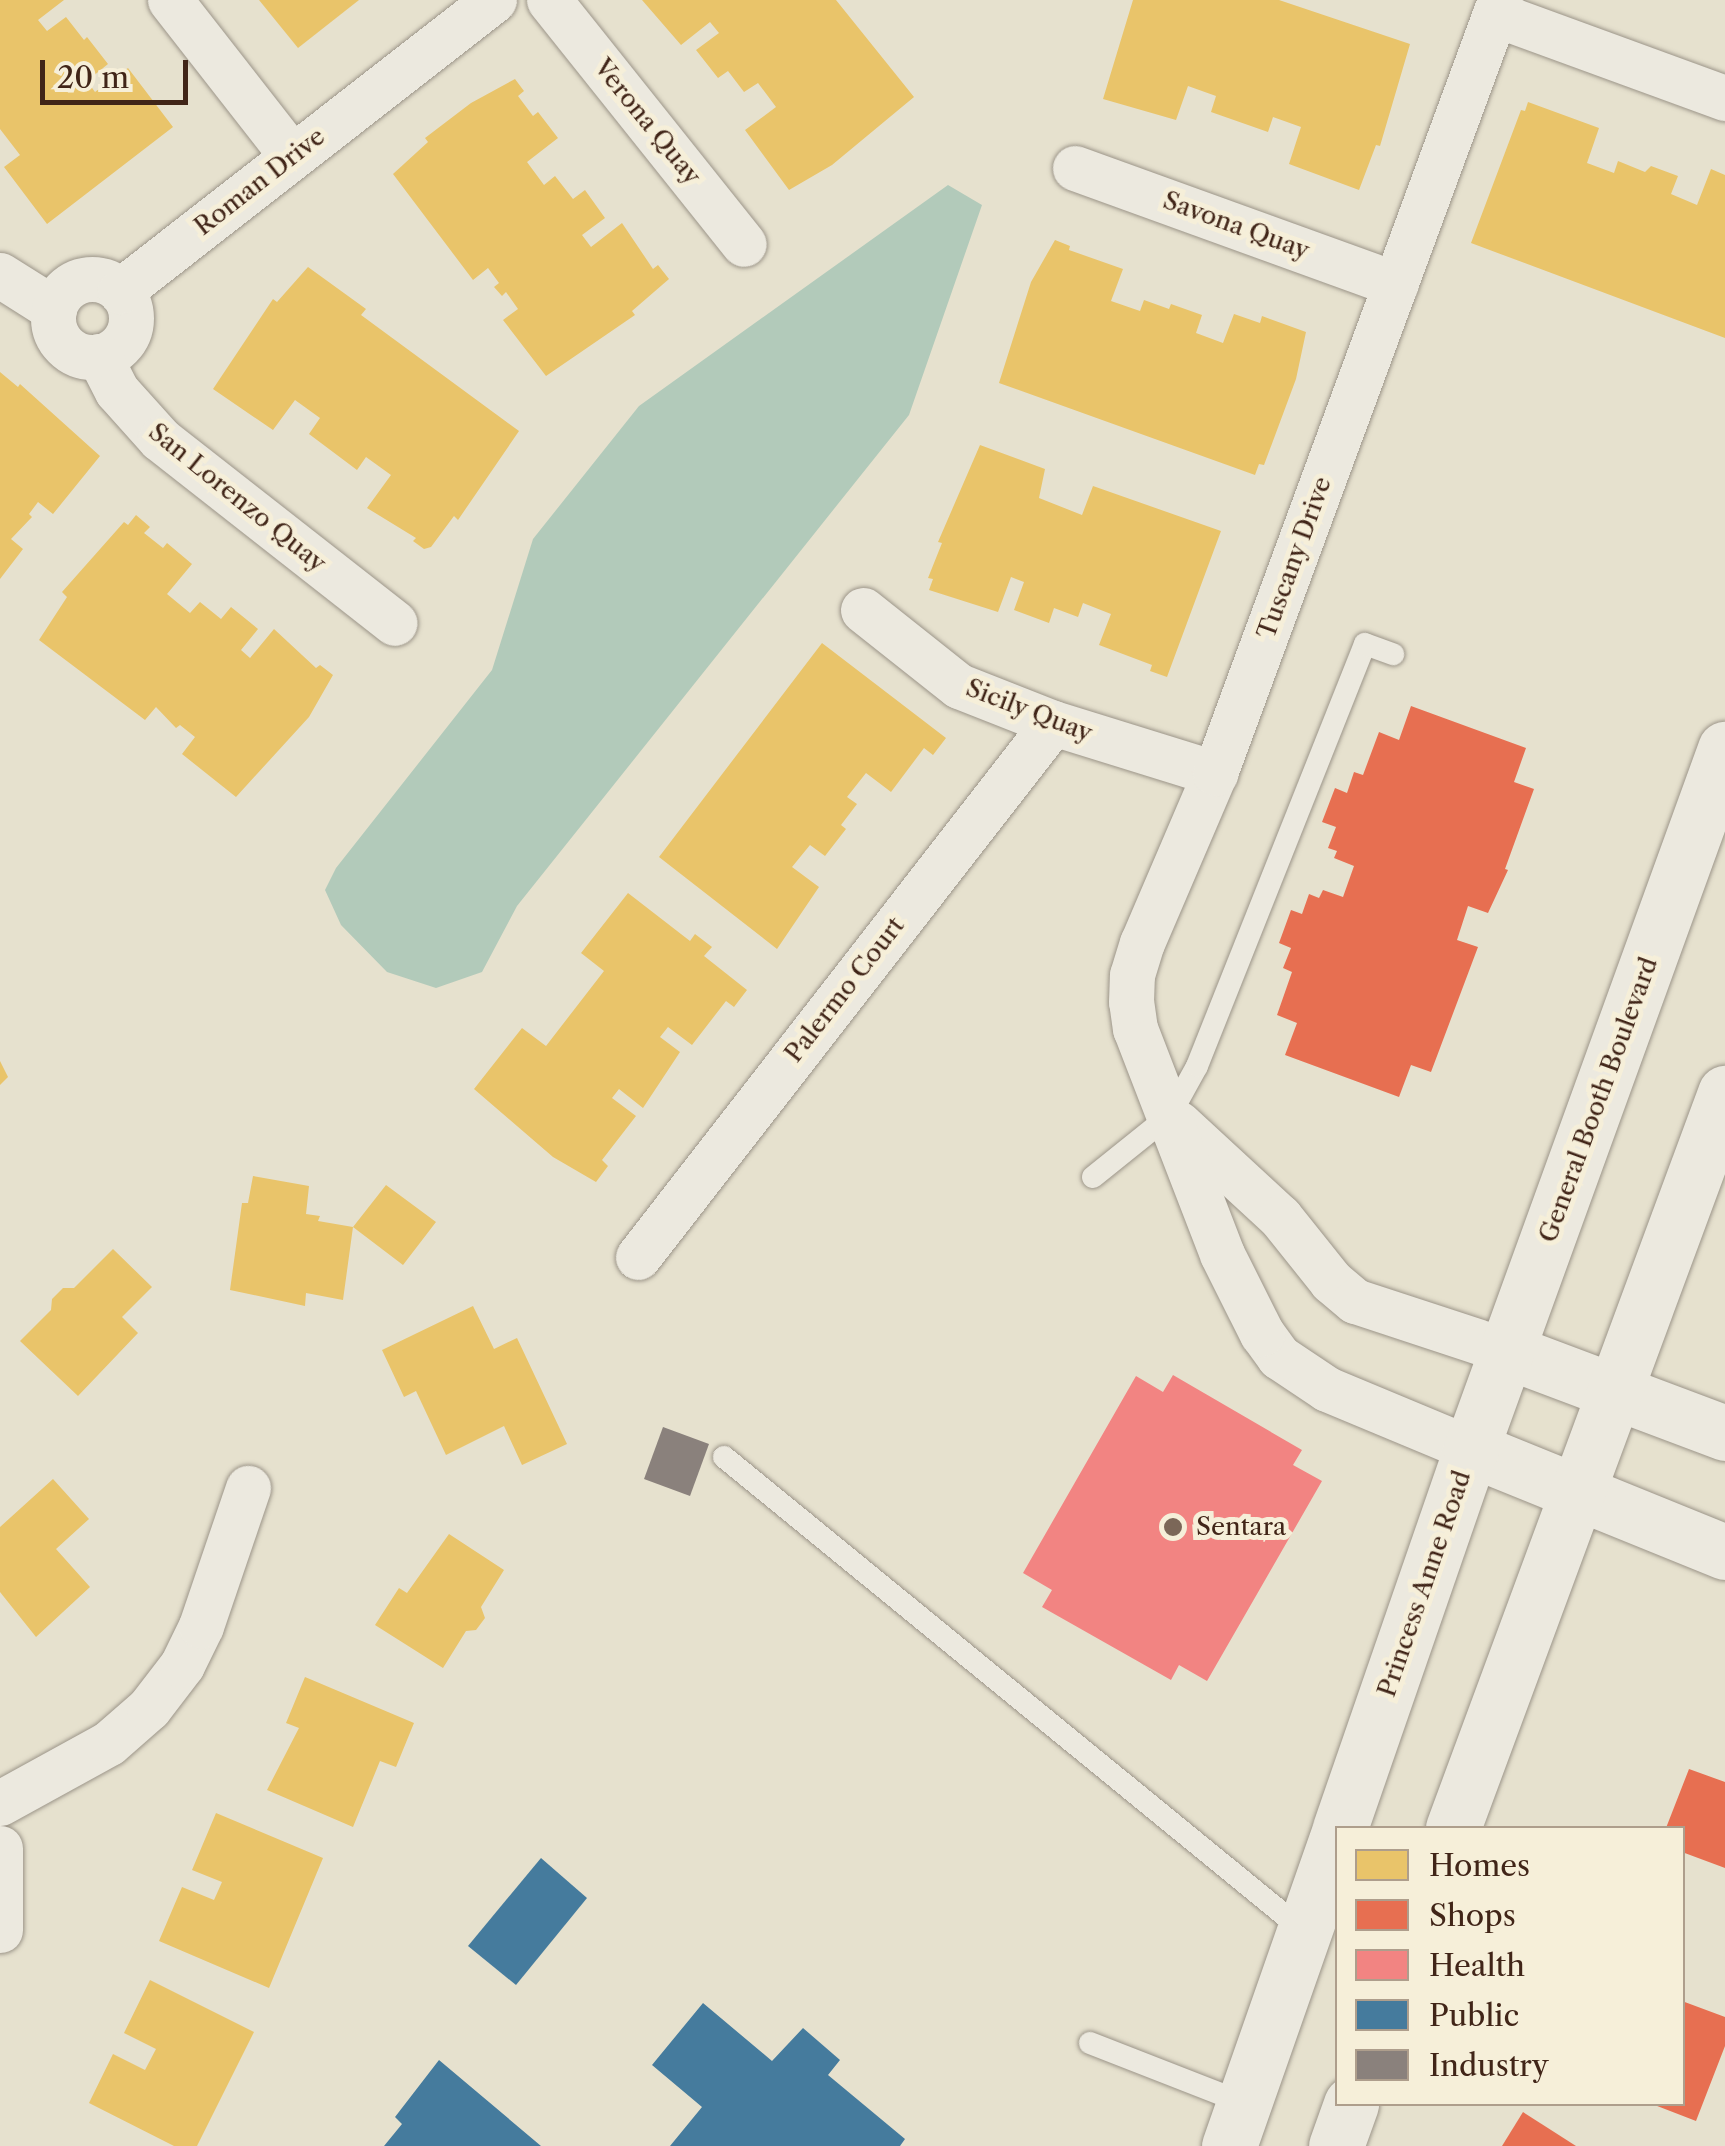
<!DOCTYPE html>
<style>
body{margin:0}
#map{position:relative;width:1725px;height:2146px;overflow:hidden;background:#e6e1ce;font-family:"Libre Caslon Text",serif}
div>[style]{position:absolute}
.water>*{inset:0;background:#b2caba}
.homes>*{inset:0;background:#e9c46a}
.shops>*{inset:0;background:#e76f51}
.health>*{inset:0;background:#f28482}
.public>*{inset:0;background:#457b9d}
.industry>*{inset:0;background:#8a817c}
.roads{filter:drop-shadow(0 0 2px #9c9589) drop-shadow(0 0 2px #9c9589)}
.lane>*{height:22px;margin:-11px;padding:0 11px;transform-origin:11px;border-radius:11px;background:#ece9df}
.street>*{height:45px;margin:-22.5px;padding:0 22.5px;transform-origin:22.5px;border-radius:22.5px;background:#ece9df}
.street>.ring{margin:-22.5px;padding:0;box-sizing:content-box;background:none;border:45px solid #ece9df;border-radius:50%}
.secondary>*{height:55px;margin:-27.5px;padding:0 27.5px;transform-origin:27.5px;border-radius:27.5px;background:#ece9df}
.dots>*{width:28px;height:28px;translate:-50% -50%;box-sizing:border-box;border:5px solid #f6efd9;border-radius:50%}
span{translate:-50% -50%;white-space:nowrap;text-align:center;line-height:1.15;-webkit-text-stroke:10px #f6efd9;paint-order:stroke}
.street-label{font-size:25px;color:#412518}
.poi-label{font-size:25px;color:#412518}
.left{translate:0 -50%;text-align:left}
.legend{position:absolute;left:1335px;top:1826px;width:350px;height:280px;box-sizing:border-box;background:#f6efd9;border:2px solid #ae9e8c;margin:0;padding:12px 18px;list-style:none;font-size:30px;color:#412518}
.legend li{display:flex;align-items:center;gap:20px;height:50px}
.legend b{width:50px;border:2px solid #ae9e8c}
.scale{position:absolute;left:40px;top:60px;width:148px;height:45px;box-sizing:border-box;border:5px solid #412518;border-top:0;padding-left:12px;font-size:30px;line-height:35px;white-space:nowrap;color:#412518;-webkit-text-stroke:8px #f6efd9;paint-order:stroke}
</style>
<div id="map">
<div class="water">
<i style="clip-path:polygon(948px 185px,982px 205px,909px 415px,517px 906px,482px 972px,436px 988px,387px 972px,341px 925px,325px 890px,336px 868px,492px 670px,533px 539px,639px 406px)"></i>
</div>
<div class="homes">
<i style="clip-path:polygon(0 0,64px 0,38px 20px,47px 31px,66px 17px,84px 40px,87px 37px,108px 64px,87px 81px,95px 92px,128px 68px,173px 127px,47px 224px,4px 167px,20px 155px,0 129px)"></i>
<i style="clip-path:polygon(259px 0,359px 0,298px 48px)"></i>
<i style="clip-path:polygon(642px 0,836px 0,914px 97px,832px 165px,789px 190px,745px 130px,776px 107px,758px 83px,744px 92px,728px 71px,718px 78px,696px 50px,719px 33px,710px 22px,681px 45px)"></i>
<i style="clip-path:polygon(1133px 0,1279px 0,1410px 44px,1380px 146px,1376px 145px,1359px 190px,1289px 164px,1301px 127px,1273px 117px,1268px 132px,1211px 112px,1216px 96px,1188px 86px,1176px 120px,1103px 99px)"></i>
<i style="clip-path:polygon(515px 79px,524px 91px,518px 96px,533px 116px,538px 112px,558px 138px,527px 162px,544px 185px,555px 176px,573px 199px,585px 190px,605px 218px,582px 235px,591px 247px,622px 223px,653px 269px,658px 265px,669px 279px,632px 311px,635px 315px,546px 376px,503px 320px,518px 309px,506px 292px,502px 296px,494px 287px,499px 283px,488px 268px,473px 280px,393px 174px,428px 142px,425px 138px,471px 103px)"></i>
<i style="clip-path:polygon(1528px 102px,1599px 128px,1587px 163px,1614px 173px,1618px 161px,1645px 172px,1651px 166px,1678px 176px,1671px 194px,1697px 205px,1711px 169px,1725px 175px,1725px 338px,1471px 243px,1521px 110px,1525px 111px)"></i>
<i style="clip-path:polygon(1055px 240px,1070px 246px,1069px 250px,1123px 269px,1111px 301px,1140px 311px,1144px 300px,1169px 309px,1171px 304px,1202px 315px,1196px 333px,1223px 343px,1234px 314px,1260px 323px,1262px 316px,1306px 332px,1296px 379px,1264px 465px,1259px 464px,1255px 475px,999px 383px,1031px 282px)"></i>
<i style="clip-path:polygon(308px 267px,366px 309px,361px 315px,519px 431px,458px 520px,454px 516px,431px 547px,424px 549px,413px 541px,416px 538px,367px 508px,391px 475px,366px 457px,357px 470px,309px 434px,320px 418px,295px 400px,273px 430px,213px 389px,273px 299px,277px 302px)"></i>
<i style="clip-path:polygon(0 372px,18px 387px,20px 384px,100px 456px,53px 514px,38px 502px,29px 514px,32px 517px,11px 539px,23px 549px,0 579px)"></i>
<i style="clip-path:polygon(980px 445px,1045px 469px,1039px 498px,1082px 515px,1093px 486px,1221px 531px,1167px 677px,1150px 671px,1152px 665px,1099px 645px,1111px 614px,1083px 603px,1078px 617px,1054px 608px,1049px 623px,1014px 610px,1024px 582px,1011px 577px,998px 612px,929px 590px,933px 579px,928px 578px,942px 543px,938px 542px)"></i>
<i style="clip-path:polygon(136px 515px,150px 527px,144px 533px,163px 548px,167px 543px,192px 564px,167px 594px,190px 613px,200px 602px,221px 619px,231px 607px,258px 629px,241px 650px,250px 658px,274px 629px,316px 668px,320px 665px,333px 675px,309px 717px,236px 797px,182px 754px,195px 737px,180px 725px,176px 728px,156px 707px,145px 720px,39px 640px,67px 597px,62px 592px,124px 522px,128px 525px)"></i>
<i style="clip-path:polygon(822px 643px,946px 738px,933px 755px,924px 748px,891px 792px,866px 773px,847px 797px,857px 804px,841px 825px,846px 829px,825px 856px,810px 845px,792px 867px,819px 887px,777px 949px,659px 857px)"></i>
<i style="clip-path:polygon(628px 893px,690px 941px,695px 934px,712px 947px,704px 956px,747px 990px,734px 1007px,726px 1001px,692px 1045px,668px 1027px,660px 1037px,680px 1052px,643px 1108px,619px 1089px,612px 1098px,636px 1116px,602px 1160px,608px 1166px,596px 1182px,553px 1157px,474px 1089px,522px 1028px,546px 1046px,604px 971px,581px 953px)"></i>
<i style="clip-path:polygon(0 1061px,8px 1077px,0 1085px)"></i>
<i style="clip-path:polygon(253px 1176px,309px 1186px,306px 1214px,320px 1216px,318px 1221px,353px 1227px,386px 1185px,436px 1222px,403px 1265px,353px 1227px,343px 1300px,306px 1293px,305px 1306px,230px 1290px,242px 1203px,248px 1203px)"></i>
<i style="clip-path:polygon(113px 1249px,152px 1287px,122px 1317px,138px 1333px,78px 1396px,20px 1341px,51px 1310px,52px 1299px,63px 1288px,74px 1288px)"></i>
<i style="clip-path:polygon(473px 1306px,494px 1349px,517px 1338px,567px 1444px,522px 1465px,504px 1426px,446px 1455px,416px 1391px,404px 1397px,382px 1350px)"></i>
<i style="clip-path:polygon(53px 1479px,89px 1519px,56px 1549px,90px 1587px,36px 1637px,0 1592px,0 1527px)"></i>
<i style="clip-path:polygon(449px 1534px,504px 1570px,481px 1607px,485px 1618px,476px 1630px,466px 1631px,443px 1668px,375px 1625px,399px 1588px,407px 1593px)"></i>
<i style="clip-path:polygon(305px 1677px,414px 1723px,396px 1767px,380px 1761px,353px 1827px,267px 1790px,299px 1728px,286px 1723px)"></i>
<i style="clip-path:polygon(216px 1813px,323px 1858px,269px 1988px,159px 1941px,182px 1887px,214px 1900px,222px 1882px,192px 1870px)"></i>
<i style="clip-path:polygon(150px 1980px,254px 2032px,197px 2146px,174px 2146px,89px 2103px,113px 2054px,145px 2070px,156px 2049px,124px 2033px)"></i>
</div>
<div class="shops">
<i style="clip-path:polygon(1411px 706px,1526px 748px,1514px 782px,1534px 789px,1505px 869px,1508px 870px,1488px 913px,1468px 906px,1457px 940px,1478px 947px,1431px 1072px,1411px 1065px,1399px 1097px,1285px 1055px,1297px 1023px,1277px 1015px,1292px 972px,1283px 968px,1291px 948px,1279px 943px,1291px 910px,1302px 914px,1309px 894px,1319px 898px,1323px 890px,1343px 897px,1354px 866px,1334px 858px,1337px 851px,1328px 848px,1336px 827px,1322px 822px,1335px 788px,1347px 793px,1354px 772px,1363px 775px,1379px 732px,1399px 740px)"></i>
<i style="clip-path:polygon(1689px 1769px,1725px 1782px,1725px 1868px,1682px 1852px,1682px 1828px,1666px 1828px)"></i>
<i style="clip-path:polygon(1682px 2001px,1725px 2017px,1725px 2046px,1696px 2121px,1652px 2104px,1682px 2104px)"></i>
<i style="clip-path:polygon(1523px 2112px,1576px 2146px,1502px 2146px)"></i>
</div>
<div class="health">
<i style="clip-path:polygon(1173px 1375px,1302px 1450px,1293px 1465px,1322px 1481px,1207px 1681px,1179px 1665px,1171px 1680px,1042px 1607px,1052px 1590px,1023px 1573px,1136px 1376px,1163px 1392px)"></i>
</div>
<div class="public">
<i style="clip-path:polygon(541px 1858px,587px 1898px,516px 1985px,468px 1946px)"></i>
<i style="clip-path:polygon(703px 2003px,772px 2061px,803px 2028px,840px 2060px,828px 2075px,905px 2139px,900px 2146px,670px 2146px,702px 2107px,652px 2065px)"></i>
<i style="clip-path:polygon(439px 2060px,541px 2146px,384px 2146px,402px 2124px,395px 2117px)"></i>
</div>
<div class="industry">
<i style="clip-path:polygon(663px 1427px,709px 1444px,690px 1496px,644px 1479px)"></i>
</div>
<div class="roads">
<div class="lane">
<i style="left:1093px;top:1177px;width:99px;rotate:-38.8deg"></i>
<i style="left:1170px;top:1115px;width:56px;rotate:-61.1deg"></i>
<i style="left:1197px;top:1066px;width:454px;rotate:-68.3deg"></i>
<i style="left:1365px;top:644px;width:30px;rotate:20deg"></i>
<i style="left:724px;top:1457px;width:749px;rotate:39.26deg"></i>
<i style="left:1090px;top:2043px;width:165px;rotate:21.3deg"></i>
</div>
<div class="street">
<i style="left:170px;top:0;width:198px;rotate:52deg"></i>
<i style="left:549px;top:0;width:312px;rotate:51.4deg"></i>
<i style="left:1495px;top:14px;width:245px;rotate:20.1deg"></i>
<i style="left:1075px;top:168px;width:341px;rotate:19.9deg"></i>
<i style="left:0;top:275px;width:64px;rotate:32.2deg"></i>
<i class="ring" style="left:53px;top:279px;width:33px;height:33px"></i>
<i style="left:120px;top:291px;width:474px;rotate:-37.9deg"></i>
<i style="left:99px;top:356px;width:39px;rotate:63deg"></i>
<i style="left:117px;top:391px;width:64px;rotate:48.1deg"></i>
<i style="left:160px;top:439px;width:298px;rotate:38.1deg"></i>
<i style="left:863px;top:610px;width:122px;rotate:38.4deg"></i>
<i style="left:959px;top:686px;width:101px;rotate:21.5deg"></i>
<i style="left:1053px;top:723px;width:170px;rotate:17.2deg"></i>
<i style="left:1178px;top:1123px;width:139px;rotate:42.7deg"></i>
<i style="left:1280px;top:1217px;width:82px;rotate:51.4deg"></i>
<i style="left:1331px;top:1281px;width:31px;rotate:40deg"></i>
<i style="left:1355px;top:1301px;width:160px;rotate:18.2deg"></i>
<i style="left:638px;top:1257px;width:676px;rotate:-52.15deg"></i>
<i style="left:1471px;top:1449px;width:156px;rotate:-157.4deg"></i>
<i style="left:1327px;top:1389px;width:58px;rotate:-146.3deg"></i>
<i style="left:1279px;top:1357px;width:29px;rotate:-126deg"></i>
<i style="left:1262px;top:1334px;width:89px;rotate:-116.6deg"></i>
<i style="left:1222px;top:1254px;width:241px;rotate:-111.1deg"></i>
<i style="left:1135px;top:1029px;width:27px;rotate:-98deg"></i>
<i style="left:1131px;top:1002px;width:27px;rotate:-88deg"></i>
<i style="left:1132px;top:975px;width:34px;rotate:-73deg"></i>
<i style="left:1142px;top:943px;width:185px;rotate:-66.8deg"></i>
<i style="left:1215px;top:773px;width:824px;rotate:-69.76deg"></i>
<i style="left:0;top:1803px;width:124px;rotate:-28.8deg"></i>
<i style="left:109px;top:1743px;width:53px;rotate:-41.2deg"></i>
<i style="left:149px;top:1708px;width:54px;rotate:-52.5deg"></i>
<i style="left:182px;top:1665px;width:43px;rotate:-64deg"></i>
<i style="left:201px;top:1626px;width:146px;rotate:-71.2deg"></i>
<i style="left:0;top:1848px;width:82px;rotate:90deg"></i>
</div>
<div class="secondary">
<i style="left:1507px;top:1351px;width:233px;rotate:20.6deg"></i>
<i style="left:1471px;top:1449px;width:274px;rotate:22.1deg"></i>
<i style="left:1340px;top:1828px;width:401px;rotate:-70.9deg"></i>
<i style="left:1471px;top:1449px;width:745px;rotate:-70.06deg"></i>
<i style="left:1453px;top:1828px;width:784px;rotate:-69.69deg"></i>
<i style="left:1229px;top:2146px;width:330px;rotate:-70.7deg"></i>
<i style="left:1336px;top:2146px;width:45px;rotate:-70.3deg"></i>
</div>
</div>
<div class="dots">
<i style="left:1173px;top:1527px;background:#7b6758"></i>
</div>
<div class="street-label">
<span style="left:647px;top:122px;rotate:51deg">Verona Quay</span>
<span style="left:260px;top:182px;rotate:-38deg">Roman Drive</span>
<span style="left:1236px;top:226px;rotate:20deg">Savona Quay</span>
<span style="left:237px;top:498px;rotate:39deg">San Lorenzo Quay</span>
<span style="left:1295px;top:558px;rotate:-70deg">Tuscany Drive</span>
<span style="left:1029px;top:711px;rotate:21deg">Sicily Quay</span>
<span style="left:845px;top:990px;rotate:-52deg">Palermo Court</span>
<span style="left:1599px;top:1100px;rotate:-70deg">General Booth Boulevard</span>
<span style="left:1425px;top:1584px;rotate:-71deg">Princess Anne Road</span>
</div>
<div class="poi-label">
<span class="left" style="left:1196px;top:1527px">Sentara</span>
</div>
<ul class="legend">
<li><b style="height:28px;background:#e9c46a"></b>Homes</li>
<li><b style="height:28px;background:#e76f51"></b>Shops</li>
<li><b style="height:28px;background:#f28482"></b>Health</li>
<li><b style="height:28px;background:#457b9d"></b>Public</li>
<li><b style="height:28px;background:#8a817c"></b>Industry</li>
</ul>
<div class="scale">20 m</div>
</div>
